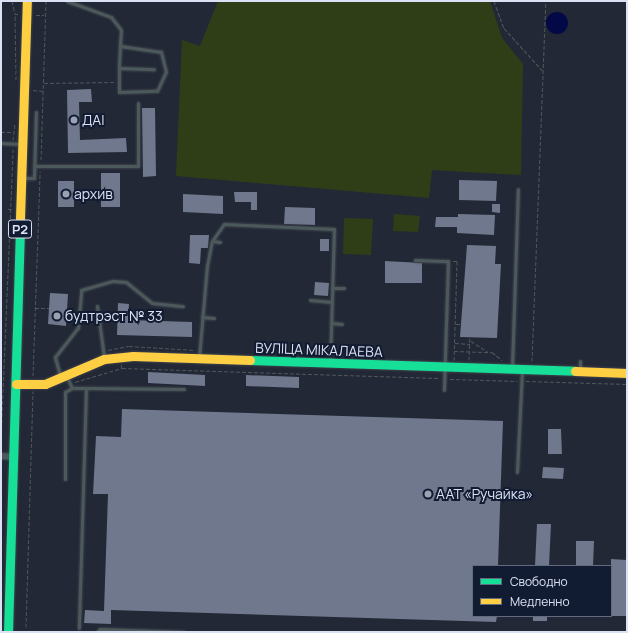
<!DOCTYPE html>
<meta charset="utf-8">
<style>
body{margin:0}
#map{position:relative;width:628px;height:633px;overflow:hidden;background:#222835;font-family:Manrope,sans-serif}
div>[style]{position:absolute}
.green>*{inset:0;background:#303e18}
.water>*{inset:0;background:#030846}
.round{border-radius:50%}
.building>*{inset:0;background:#6f788d}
.path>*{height:1px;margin-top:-0.5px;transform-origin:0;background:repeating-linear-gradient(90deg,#4e585b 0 4px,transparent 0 6px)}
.roads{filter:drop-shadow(0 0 1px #3e434e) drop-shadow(0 0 1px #3e434e)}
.lane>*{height:3px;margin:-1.5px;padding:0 1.5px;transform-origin:1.5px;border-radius:1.5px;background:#4c595a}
.street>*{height:6px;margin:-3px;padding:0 3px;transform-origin:3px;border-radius:3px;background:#4c595a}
.fast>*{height:9px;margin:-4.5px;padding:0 4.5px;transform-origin:4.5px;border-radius:4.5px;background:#16e098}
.slow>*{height:9px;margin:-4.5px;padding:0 4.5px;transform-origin:4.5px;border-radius:4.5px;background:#ffcf43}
.dots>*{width:11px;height:11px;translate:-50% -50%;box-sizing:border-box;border:2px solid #111b32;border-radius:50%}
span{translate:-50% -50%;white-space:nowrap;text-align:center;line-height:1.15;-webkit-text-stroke:4px #111b32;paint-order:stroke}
.shield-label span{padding:1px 3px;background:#111b32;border:1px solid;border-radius:3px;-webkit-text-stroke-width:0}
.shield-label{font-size:13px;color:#dbe2f3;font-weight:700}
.poi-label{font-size:14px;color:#dbe2f3}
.left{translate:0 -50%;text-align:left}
.street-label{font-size:14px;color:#dbe2f3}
.frame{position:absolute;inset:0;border:2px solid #dbe2f3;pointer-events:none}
.legend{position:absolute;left:472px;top:565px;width:140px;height:52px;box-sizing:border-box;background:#111b32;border:1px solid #626b7f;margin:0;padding:5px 7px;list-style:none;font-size:12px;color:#dbe2f3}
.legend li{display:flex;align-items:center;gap:8px;height:20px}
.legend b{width:20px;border:1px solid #626b7f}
</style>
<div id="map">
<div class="green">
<i style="clip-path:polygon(218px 1px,490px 1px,502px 38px,523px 64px,521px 175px,432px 170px,429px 198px,176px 176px,182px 40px,200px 46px)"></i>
<i style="clip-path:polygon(394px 214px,420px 216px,418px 232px,393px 231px)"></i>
<i style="clip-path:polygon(344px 218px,373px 219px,371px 255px,343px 254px)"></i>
</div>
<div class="water">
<i class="round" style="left:546px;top:12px;width:22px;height:22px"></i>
</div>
<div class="building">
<i style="clip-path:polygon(91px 89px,92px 102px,79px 102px,80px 140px,126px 138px,127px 152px,68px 153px,67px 90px)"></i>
<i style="clip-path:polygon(142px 108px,155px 108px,156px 176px,143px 177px)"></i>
<i style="clip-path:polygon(101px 173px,120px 173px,120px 207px,101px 207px)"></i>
<i style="clip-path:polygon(459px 180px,497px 181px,496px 201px,459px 200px)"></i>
<i style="clip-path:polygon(58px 181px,74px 181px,74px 207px,58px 207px)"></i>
<i style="clip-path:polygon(234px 192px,257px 192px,257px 210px,251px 210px,251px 202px,235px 202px)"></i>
<i style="clip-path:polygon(183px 194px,223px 196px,223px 214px,183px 212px)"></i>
<i style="clip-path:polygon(492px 204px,500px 204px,500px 213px,492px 212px)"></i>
<i style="clip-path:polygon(285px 207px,315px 208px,315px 225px,284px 224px)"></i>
<i style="clip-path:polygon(458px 214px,495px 215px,494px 235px,457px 233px,457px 227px,435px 227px,436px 217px,458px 217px)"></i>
<i style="clip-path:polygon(190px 235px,209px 235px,208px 248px,201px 248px,200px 264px,189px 263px)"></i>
<i style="clip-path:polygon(320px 239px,329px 239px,329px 251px,320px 251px)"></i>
<i style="clip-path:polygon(467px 245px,496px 246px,495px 264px,501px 264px,497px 338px,460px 337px)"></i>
<i style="clip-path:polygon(385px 261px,422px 263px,422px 283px,385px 283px)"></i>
<i style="clip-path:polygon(315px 282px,329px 283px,328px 296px,314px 295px)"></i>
<i style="clip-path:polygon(50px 293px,68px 294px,66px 326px,48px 324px)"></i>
<i style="clip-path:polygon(118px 303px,129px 304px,128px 320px,192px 322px,192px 337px,117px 335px)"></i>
<i style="clip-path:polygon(148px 372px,205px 375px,205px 386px,148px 383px)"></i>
<i style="clip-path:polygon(246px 375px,299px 377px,299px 388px,246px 386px)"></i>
<i style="clip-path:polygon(122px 409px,503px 421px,498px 566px,473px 566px,473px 616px,497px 616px,496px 622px,111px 610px,111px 624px,84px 623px,85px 610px,104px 611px,108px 494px,93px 494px,96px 436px,121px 437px)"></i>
<i style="clip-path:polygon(548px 429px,561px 429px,562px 454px,548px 454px)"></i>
<i style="clip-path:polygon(543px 467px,564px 468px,563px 479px,542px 478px)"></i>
<i style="clip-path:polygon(537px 524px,551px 524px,549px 566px,535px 566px)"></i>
<i style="clip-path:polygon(576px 541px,594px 541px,593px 566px,576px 566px)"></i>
<i style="clip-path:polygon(611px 559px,627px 560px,627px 616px,611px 616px)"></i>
<i style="clip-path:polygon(533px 616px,547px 616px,547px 621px,533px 621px)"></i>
</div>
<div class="path">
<i style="left:12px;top:1px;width:13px;rotate:77deg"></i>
<i style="left:494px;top:1px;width:29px;rotate:70deg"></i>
<i style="left:504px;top:28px;width:57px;rotate:47.9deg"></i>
<i style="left:36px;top:15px;width:8px"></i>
<i style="left:16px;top:80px;width:66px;rotate:-90.9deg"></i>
<i style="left:15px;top:14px;width:3px"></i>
<i style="left:44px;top:83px;width:71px;rotate:-0.8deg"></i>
<i style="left:33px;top:90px;width:10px;rotate:6deg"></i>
<i style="left:1px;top:132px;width:12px"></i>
<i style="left:13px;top:140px;width:17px;rotate:-83deg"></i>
<i style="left:41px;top:160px;width:159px;rotate:-88.2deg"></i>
<i style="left:8px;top:209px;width:5px"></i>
<i style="left:453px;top:261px;width:4px"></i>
<i style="left:457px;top:261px;width:99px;rotate:91.7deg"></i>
<i style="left:35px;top:308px;width:14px"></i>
<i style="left:456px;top:324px;width:4px"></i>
<i style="left:471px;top:341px;width:20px;rotate:33deg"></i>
<i style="left:455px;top:343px;width:15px;rotate:4deg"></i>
<i style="left:108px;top:350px;width:21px;rotate:-11deg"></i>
<i style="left:129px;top:346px;width:65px;rotate:3.5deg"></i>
<i style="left:454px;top:351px;width:38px;rotate:2deg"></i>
<i style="left:492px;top:352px;width:13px;rotate:39deg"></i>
<i style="left:469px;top:360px;width:23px;rotate:-88deg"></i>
<i style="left:532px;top:361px;width:360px;rotate:-87.8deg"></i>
<i style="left:122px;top:368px;width:317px;rotate:1.8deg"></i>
<i style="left:33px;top:376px;width:205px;rotate:-88deg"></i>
<i style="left:450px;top:379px;width:67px;rotate:1.7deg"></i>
<i style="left:526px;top:381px;width:101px;rotate:1.7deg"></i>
<i style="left:75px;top:382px;width:49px;rotate:-16.6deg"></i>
<i style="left:122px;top:368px;width:4px;rotate:-104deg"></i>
<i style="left:1px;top:440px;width:291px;rotate:-87.6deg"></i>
<i style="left:1px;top:479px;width:54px;rotate:90deg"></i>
<i style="left:26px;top:627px;width:236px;rotate:-88.3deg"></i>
</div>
<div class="roads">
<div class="lane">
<i style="left:67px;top:1px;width:47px;rotate:20deg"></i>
<i style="left:111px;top:17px;width:16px;rotate:52deg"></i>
<i style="left:121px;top:30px;width:16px;rotate:94deg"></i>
<i style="left:120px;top:46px;width:22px;rotate:93deg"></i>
<i style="left:119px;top:68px;width:24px;rotate:90deg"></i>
<i style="left:119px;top:92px;width:38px;rotate:-2deg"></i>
<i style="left:157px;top:91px;width:21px;rotate:-65deg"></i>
<i style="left:166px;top:72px;width:21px;rotate:-104deg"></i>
<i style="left:161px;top:52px;width:41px;rotate:-171.7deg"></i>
<i style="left:119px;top:68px;width:35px;rotate:2deg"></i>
<i style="left:1px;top:143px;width:20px;rotate:3deg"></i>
<i style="left:34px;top:166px;width:104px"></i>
<i style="left:138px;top:166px;width:63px;rotate:-90deg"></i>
<i style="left:23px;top:178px;width:11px"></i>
<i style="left:34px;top:178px;width:66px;rotate:-88.3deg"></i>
<i style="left:212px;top:241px;width:8px;rotate:7deg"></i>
<i style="left:415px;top:260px;width:33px;rotate:2deg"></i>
<i style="left:448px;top:261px;width:129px;rotate:91.8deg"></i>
<i style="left:332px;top:288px;width:12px"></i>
<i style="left:310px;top:300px;width:22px;rotate:5deg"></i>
<i style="left:97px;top:306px;width:51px;rotate:82.2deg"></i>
<i style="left:202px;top:317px;width:12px;rotate:5deg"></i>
<i style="left:331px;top:323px;width:11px;rotate:5deg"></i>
<i style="left:199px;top:357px;width:91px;rotate:-85deg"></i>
<i style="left:207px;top:266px;width:25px;rotate:-79deg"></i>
<i style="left:212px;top:241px;width:21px;rotate:-55deg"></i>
<i style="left:224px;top:224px;width:110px;rotate:2.6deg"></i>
<i style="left:334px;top:229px;width:132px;rotate:91.7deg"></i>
<i style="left:512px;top:368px;width:179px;rotate:-88.1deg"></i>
<i style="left:580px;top:369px;width:8px;rotate:-90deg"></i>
<i style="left:60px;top:375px;width:19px;rotate:-106deg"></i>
<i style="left:55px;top:357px;width:37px;rotate:-52deg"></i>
<i style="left:78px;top:328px;width:38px;rotate:-85deg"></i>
<i style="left:81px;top:290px;width:33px;rotate:-16deg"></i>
<i style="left:113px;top:281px;width:13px;rotate:4deg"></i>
<i style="left:126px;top:282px;width:33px;rotate:39deg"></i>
<i style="left:152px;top:303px;width:31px;rotate:6deg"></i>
<i style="left:67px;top:377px;width:12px;rotate:66deg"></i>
<i style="left:86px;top:388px;width:98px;rotate:0.6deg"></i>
<i style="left:517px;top:472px;width:101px;rotate:-87.2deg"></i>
<i style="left:65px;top:479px;width:87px;rotate:-90deg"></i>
<i style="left:65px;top:392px;width:8px;rotate:-30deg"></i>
<i style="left:72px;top:388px;width:14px"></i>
<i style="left:86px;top:388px;width:240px;rotate:91.7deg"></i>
<i style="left:97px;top:632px;width:4px;rotate:-45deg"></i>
<i style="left:100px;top:629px;width:84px;rotate:2deg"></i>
</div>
<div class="street">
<i style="left:1px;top:456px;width:14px;rotate:4deg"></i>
</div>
<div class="fast">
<i style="left:250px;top:360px;width:325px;rotate:1.9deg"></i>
<i style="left:8px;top:632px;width:413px;rotate:-88.3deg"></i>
</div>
<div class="slow">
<i style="left:20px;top:219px;width:218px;rotate:-88.2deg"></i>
<i style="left:575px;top:371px;width:52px;rotate:2.2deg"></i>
<i style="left:16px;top:384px;width:29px"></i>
<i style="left:45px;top:384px;width:64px;rotate:-23deg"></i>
<i style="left:104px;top:359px;width:29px;rotate:-6deg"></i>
<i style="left:133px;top:356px;width:117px;rotate:2deg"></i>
</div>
</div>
<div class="dots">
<i style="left:74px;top:120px;background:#9aa1b0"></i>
<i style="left:66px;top:194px;background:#9aa1b0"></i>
<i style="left:57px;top:316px;background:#9aa1b0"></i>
<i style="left:428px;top:494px;background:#9aa1b0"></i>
</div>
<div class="shield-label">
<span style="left:20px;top:229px">Р2</span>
</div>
<div class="poi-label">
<span class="left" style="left:82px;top:120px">ДАІ</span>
<span class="left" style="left:74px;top:194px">архив</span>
<span class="left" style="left:65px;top:316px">будтрэст № 33</span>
<span class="left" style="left:436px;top:494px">ААТ «Ручайка»</span>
</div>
<div class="street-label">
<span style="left:319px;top:350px;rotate:2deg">ВУЛІЦА МІКАЛАЕВА</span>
</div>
<div class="frame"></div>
<ul class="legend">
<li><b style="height:5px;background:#16e098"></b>Свободно</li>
<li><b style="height:5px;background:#ffcf43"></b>Медленно</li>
</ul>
</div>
